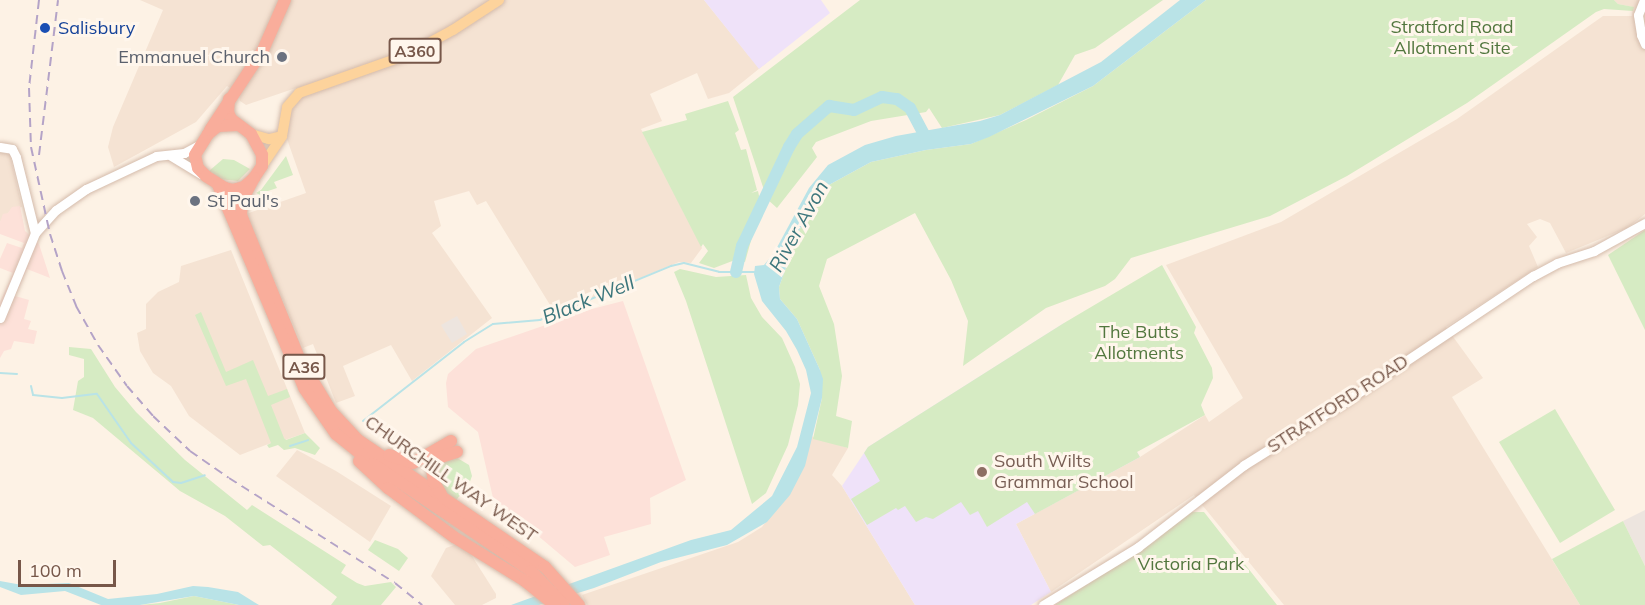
<!DOCTYPE html>
<style>
body{margin:0}
#map{position:relative;width:1645px;height:605px;overflow:hidden;background:#fdf2e5;font-family:Mulish,sans-serif}
div>[style]{position:absolute}
.residential>*{inset:0;background:#f5e3d3}
.commercial>*{inset:0;background:#fde1d9}
.industrial>*{inset:0;background:#ede5df}
.education>*{inset:0;background:#efe2f9}
.green>*{inset:0;background:#d6ebc3}
.water>*{inset:0;background:#b9e3e7}
.stream>*{height:2px;margin:-1px;padding:0 1px;transform-origin:1px;border-radius:1px;background:#b9e3e7}
.river>*{height:12px;margin:-6px;padding:0 6px;transform-origin:6px;border-radius:6px;background:#b9e3e7}
.roads{filter:drop-shadow(0 0 2px #d4bbab) drop-shadow(0 0 2px #d4bbab)}
.secondary>*{height:9px;margin:-4.5px;padding:0 4.5px;transform-origin:4.5px;border-radius:4.5px;background:#fff}
.primary>*{height:10px;margin:-5px;padding:0 5px;transform-origin:5px;border-radius:5px;background:#fdd39c}
.highway>*{height:12px;margin:-6px;padding:0 6px;transform-origin:6px;border-radius:6px;background:#f9ad9b}
.rail>*{height:2px;margin-top:-1px;transform-origin:0;background:repeating-linear-gradient(90deg,#b4a3c7 0 9px,transparent 0 15px)}
.dots>*{width:16px;height:16px;translate:-50% -50%;box-sizing:border-box;border:3px solid #fff6ec;border-radius:50%}
span{translate:-50% -50%;white-space:nowrap;text-align:center;line-height:1.15;-webkit-text-stroke:6px #fff6ec;paint-order:stroke}
.shield-label span{padding:2px 4px;background:#fff6ec;border:2px solid;border-radius:4px;-webkit-text-stroke-width:0}
.shield-label{font-size:16px;color:#775749;font-weight:700}
.transit-label{font-size:18px;color:#164399}
.left{translate:0 -50%;text-align:left}
.park-label{font-size:18px;color:#52773e}
.worship-label{font-size:18px;color:#5b616d}
.right{translate:-100% -50%;text-align:right}
.street-label{font-size:18px;color:#775749}
.education-label{font-size:18px;color:#785e54}
.water-label{font-size:20px;color:#3c767c;font-style:italic}
.scale{position:absolute;left:18px;top:560px;width:98px;height:27px;box-sizing:border-box;border:3px solid #775749;border-top:0;padding-left:8px;font-size:18px;line-height:21px;white-space:nowrap;color:#775749;-webkit-text-stroke:4px #fff6ec;paint-order:stroke}
</style>
<div id="map">
<div class="residential">
<i style="clip-path:polygon(140px 0,704px 0,749px 56px,771px 59px,729px 93px,708px 99px,697px 73px,650px 94px,662px 121px,641px 129px,702px 248px,691px 263px,679px 262px,555px 313px,486px 201px,477px 205px,469px 191px,434px 201px,441px 226px,432px 233px,492px 318px,412px 381px,391px 345px,343px 366px,355px 396px,336px 403px,313px 344px,303px 348px,246px 214px,306px 193px,287px 139px,288px 119px,297px 101px,296px 88px,246px 105px,240px 101px,239px 94px,227px 86px,196px 122px,114px 167px,108px 147px,113px 127px,163px 10px)"></i>
<i style="clip-path:polygon(1614px 0,1645px 0,1645px 214px,1627px 228px,1566px 253px,1550px 223px,1540px 219px,1527px 224px,1537px 237px,1529px 246px,1538px 267px,1446px 327px,1483px 378px,1452px 397px,1580px 605px,1284px 605px,1194px 495px,1051px 592px,1016px 524px,1140px 457px,1205px 415px,1209px 422px,1243px 398px,1166px 265px,1281px 222px,1457px 119px,1603px 16px,1632px 16px,1633px 7px,1618px 4px)"></i>
<i style="clip-path:polygon(0 152px,10px 155px,22px 207px,12px 209px,0 222px)"></i>
<i style="clip-path:polygon(231px 250px,305px 433px,285px 440px,284px 438px,240px 455px,189px 416px,171px 386px,153px 373px,140px 351px,137px 333px,146px 329px,146px 304px,158px 292px,179px 282px,181px 266px)"></i>
<i style="clip-path:polygon(811px 436px,848px 448px,832px 475px,842px 486px,915px 605px,587px 605px,582px 595px,738px 542px,762px 527px,793px 486px)"></i>
<i style="clip-path:polygon(297px 450px,336px 471px,391px 506px,370px 542px,276px 476px)"></i>
<i style="clip-path:polygon(457px 544px,470px 553px,496px 594px,496px 598px,482px 605px,455px 605px,431px 576px,446px 548px)"></i>
</div>
<div class="commercial">
<i style="clip-path:polygon(20px 206px,25px 231px,39px 244px,50px 278px,27px 269px,15px 296px,29px 300px,24px 319px,31px 321px,28px 329px,37px 331px,34px 344px,14px 341px,11px 349px,4px 351px,0 358px,0 302px,13px 273px,0 268px,0 259px,7px 243px,22px 248px,24px 243px,0 234px,0 222px,3px 214px,8px 213px,12px 207px)"></i>
<i style="clip-path:polygon(623px 301px,686px 480px,650px 498px,651px 524px,604px 537px,610px 555px,575px 567px,493px 498px,478px 432px,448px 407px,446px 383px,448px 374px,476px 349px,592px 309px)"></i>
</div>
<div class="industrial">
<i style="clip-path:polygon(457px 316px,467px 334px,452px 343px,441px 325px)"></i>
<i style="clip-path:polygon(1645px 510px,1645px 566px,1623px 521px)"></i>
</div>
<div class="education">
<i style="clip-path:polygon(704px 0,821px 0,830px 13px,759px 69px)"></i>
<i style="clip-path:polygon(1064px 323px,1140px 457px,1016px 524px,1051px 592px,1031px 605px,915px 605px,842px 486px,868px 447px)"></i>
</div>
<div class="green">
<i style="clip-path:polygon(860px 0,1163px 0,1095px 48px,1075px 55px,1058px 85px,1000px 115px,942px 128px,929px 108px,926px 112px,871px 121px,816px 142px,812px 148px,817px 157px,777px 208px,767px 199px,733px 97px)"></i>
<i style="clip-path:polygon(1206px 0,1614px 0,1618px 4px,1634px 7px,1633px 11px,1604px 9px,1596px 12px,1467px 103px,1347px 176px,1270px 216px,1131px 258px,1115px 279px,1105px 286px,1046px 308px,963px 366px,968px 321px,951px 280px,915px 213px,827px 259px,819px 286px,834px 324px,842px 376px,836px 416px,852px 421px,848px 448px,813px 439px,822px 398px,820px 370px,797px 319px,780px 299px,779px 287px,800px 229px,827px 186px,871px 162px,926px 150px,971px 144px,1026px 120px,1093px 86px)"></i>
<i style="clip-path:polygon(728px 101px,739px 130px,735px 133px,741px 150px,746px 149px,757px 190px,751px 193px,758px 191px,761px 205px,745px 262px,735px 260px,714px 268px,699px 263px,708px 251px,703px 244px,701px 247px,642px 132px,687px 120px,685px 114px)"></i>
<i style="clip-path:polygon(286px 156px,293px 175px,274px 182px,277px 188px,265px 192px,267px 198px,256px 193px,261px 190px)"></i>
<i style="clip-path:polygon(223px 159px,234px 160px,250px 169px,238px 181px,218px 179px,209px 171px)"></i>
<i style="clip-path:polygon(1645px 230px,1645px 330px,1608px 255px)"></i>
<i style="clip-path:polygon(1162px 265px,1196px 327px,1194px 333px,1212px 368px,1213px 378px,1201px 405px,1205px 415px,1137px 452px,1140px 457px,1035px 514px,1027px 502px,987px 527px,978px 511px,970px 515px,961px 502px,933px 519px,926px 517px,916px 522px,905px 506px,898px 510px,896px 508px,867px 525px,851px 499px,880px 481px,864px 453px,868px 447px,1064px 323px)"></i>
<i style="clip-path:polygon(680px 269px,716px 277px,746px 275px,751px 298px,762px 317px,782px 338px,795px 367px,800px 384px,798px 405px,788px 445px,766px 493px,752px 504px,686px 301px,674px 272px)"></i>
<i style="clip-path:polygon(201px 312px,226px 372px,253px 360px,268px 396px,287px 389px,290px 397px,271px 405px,284px 438px,286px 440px,305px 433px,320px 448px,315px 455px,295px 448px,284px 450px,278px 445px,269px 448px,267px 445px,271px 443px,246px 379px,226px 386px,195px 315px)"></i>
<i style="clip-path:polygon(69px 347px,91px 349px,115px 387px,136px 412px,185px 460px,247px 510px,252px 505px,346px 565px,341px 573px,357px 583px,365px 586px,391px 582px,396px 587px,381px 605px,331px 605px,337px 597px,270px 545px,263px 546px,225px 516px,180px 491px,93px 418px,73px 410px,78px 381px,84px 377px,84px 359px,69px 355px)"></i>
<i style="clip-path:polygon(1555px 409px,1615px 510px,1560px 543px,1499px 442px)"></i>
<i style="clip-path:polygon(454px 456px,469px 465px,472px 476px,468px 487px,456px 500px,445px 493px,435px 470px,438px 464px)"></i>
<i style="clip-path:polygon(1190px 512px,1204px 512px,1277px 605px,1055px 605px,1155px 541px)"></i>
<i style="clip-path:polygon(1623px 521px,1645px 566px,1645px 605px,1580px 605px,1552px 559px)"></i>
<i style="clip-path:polygon(375px 540px,398px 549px,408px 558px,399px 571px,368px 550px)"></i>
<i style="clip-path:polygon(194px 596px,239px 605px,140px 605px,160px 603px)"></i>
</div>
<div class="water">
<i style="clip-path:polygon(1180px 0,1206px 0,1093px 86px,989px 137px,971px 144px,926px 150px,871px 162px,827px 186px,800px 229px,779px 287px,780px 299px,797px 319px,820px 370px,823px 379px,822px 398px,805px 466px,790px 495px,767px 522px,727px 545px,661px 562px,594px 588px,539px 605px,511px 605px,691px 540px,731px 530px,772px 496px,797px 447px,811px 393px,806px 370px,797px 350px,786px 331px,762px 301px,754px 274px,755px 266px,764px 265px,774px 253px,809px 188px,828px 165px,865px 145px,896px 136px,980px 121px,1000px 115px,1101px 62px)"></i>
<i style="clip-path:polygon(0 581px,22px 585px,69px 583px,108px 599px,157px 594px,193px 586px,208px 587px,238px 592px,259px 605px,239px 605px,194px 596px,140px 605px,101px 605px,65px 591px,21px 595px,0 587px)"></i>
</div>
<div class="stream">
<i style="left:0;top:373px;width:17px;rotate:3deg"></i>
<i style="left:31px;top:386px;width:9px;rotate:77deg"></i>
<i style="left:33px;top:395px;width:29px;rotate:6deg"></i>
<i style="left:62px;top:398px;width:35px;rotate:-7deg"></i>
<i style="left:97px;top:394px;width:60px;rotate:55.2deg"></i>
<i style="left:131px;top:443px;width:57px;rotate:42.9deg"></i>
<i style="left:173px;top:482px;width:8px;rotate:7deg"></i>
<i style="left:181px;top:483px;width:25px;rotate:-18deg"></i>
<i style="left:363px;top:421px;width:128px;rotate:-38deg"></i>
<i style="left:464px;top:342px;width:34px;rotate:-32deg"></i>
<i style="left:493px;top:324px;width:47px;rotate:-4.9deg"></i>
<i style="left:540px;top:320px;width:142px;rotate:-22.4deg"></i>
<i style="left:671px;top:266px;width:13px;rotate:-13deg"></i>
<i style="left:684px;top:263px;width:36px;rotate:14deg"></i>
<i style="left:719px;top:272px;width:36px"></i>
<i style="left:290px;top:446px;width:19px;rotate:-18deg"></i>
</div>
<div class="river">
<i style="left:736px;top:272px;width:27px;rotate:-77deg"></i>
<i style="left:742px;top:246px;width:110px;rotate:-64.6deg"></i>
<i style="left:789px;top:147px;width:15px;rotate:-58deg"></i>
<i style="left:797px;top:134px;width:43px;rotate:-41.2deg"></i>
<i style="left:829px;top:106px;width:25px;rotate:9deg"></i>
<i style="left:854px;top:110px;width:31px;rotate:-25deg"></i>
<i style="left:882px;top:97px;width:15px;rotate:8deg"></i>
<i style="left:897px;top:99px;width:16px;rotate:35deg"></i>
<i style="left:910px;top:108px;width:34px;rotate:62deg"></i>
</div>
<div class="roads">
<div class="secondary">
<i style="left:1644px;top:0;width:16px;rotate:112deg"></i>
<i style="left:1638px;top:15px;width:20px;rotate:81deg"></i>
<i style="left:1641px;top:35px;width:10px;rotate:66deg"></i>
<i style="left:0;top:147px;width:12px;rotate:9deg"></i>
<i style="left:12px;top:149px;width:9px;rotate:63deg"></i>
<i style="left:16px;top:157px;width:78px;rotate:76deg"></i>
<i style="left:171px;top:156px;width:35px;rotate:31deg"></i>
<i style="left:0;top:318px;width:92px;rotate:-67.6deg"></i>
<i style="left:35px;top:233px;width:31px;rotate:-48deg"></i>
<i style="left:56px;top:210px;width:37px;rotate:-35deg"></i>
<i style="left:86px;top:189px;width:77px;rotate:-25.2deg"></i>
<i style="left:156px;top:156px;width:28px;rotate:-6deg"></i>
<i style="left:184px;top:153px;width:17px;rotate:-28deg"></i>
<i style="left:1043px;top:605px;width:111px;rotate:-31.4deg"></i>
<i style="left:1138px;top:547px;width:134px;rotate:-37.7deg"></i>
<i style="left:1244px;top:465px;width:117px;rotate:-32.1deg"></i>
<i style="left:1343px;top:403px;width:229px;rotate:-33.8deg"></i>
<i style="left:1533px;top:276px;width:27px;rotate:-28deg"></i>
<i style="left:1557px;top:263px;width:39px;rotate:-18deg"></i>
<i style="left:1594px;top:251px;width:58px;rotate:-28.8deg"></i>
</div>
<div class="primary">
<i style="left:251px;top:134px;width:19px;rotate:16deg"></i>
<i style="left:269px;top:139px;width:13px;rotate:-13deg"></i>
<i style="left:262px;top:166px;width:36px;rotate:-56deg"></i>
<i style="left:282px;top:136px;width:29px;rotate:-80deg"></i>
<i style="left:287px;top:107px;width:18px;rotate:-49deg"></i>
<i style="left:299px;top:93px;width:114px;rotate:-19.4deg"></i>
<i style="left:407px;top:55px;width:52px;rotate:-28.5deg"></i>
<i style="left:453px;top:30px;width:55px;rotate:-33.1deg"></i>
</div>
<div class="highway">
<i style="left:229px;top:99px;width:13px;rotate:94deg"></i>
<i style="left:228px;top:112px;width:8px;rotate:67deg"></i>
<i style="left:231px;top:119px;width:25px;rotate:37deg"></i>
<i style="left:251px;top:134px;width:24px;rotate:62deg"></i>
<i style="left:262px;top:155px;width:11px;rotate:90deg"></i>
<i style="left:262px;top:166px;width:14px;rotate:124deg"></i>
<i style="left:254px;top:178px;width:13px;rotate:138deg"></i>
<i style="left:244px;top:187px;width:11px;rotate:165deg"></i>
<i style="left:233px;top:190px;width:8px;rotate:-166deg"></i>
<i style="left:225px;top:188px;width:22px;rotate:-148deg"></i>
<i style="left:206px;top:176px;width:11px;rotate:-135deg"></i>
<i style="left:198px;top:168px;width:13px;rotate:-103deg"></i>
<i style="left:195px;top:155px;width:25px;rotate:-58deg"></i>
<i style="left:208px;top:134px;width:13px;rotate:-39deg"></i>
<i style="left:218px;top:126px;width:20px;rotate:-3deg"></i>
<i style="left:210px;top:130px;width:96px;rotate:-56.5deg"></i>
<i style="left:263px;top:50px;width:55px;rotate:-66.3deg"></i>
<i style="left:254px;top:178px;width:26px;rotate:118deg"></i>
<i style="left:242px;top:201px;width:14px;rotate:94deg"></i>
<i style="left:241px;top:215px;width:154px;rotate:67.9deg"></i>
<i style="left:299px;top:358px;width:62px;rotate:58.9deg"></i>
<i style="left:331px;top:411px;width:40px;rotate:47deg"></i>
<i style="left:358px;top:440px;width:226px;rotate:34.2deg"></i>
<i style="left:545px;top:567px;width:51px;rotate:48.2deg"></i>
<i style="left:218px;top:185px;width:220px;rotate:67deg"></i>
<i style="left:304px;top:388px;width:56px;rotate:55.2deg"></i>
<i style="left:336px;top:434px;width:48px;rotate:39deg"></i>
<i style="left:373px;top:464px;width:191px;rotate:34.1deg"></i>
<i style="left:531px;top:571px;width:47px;rotate:45.9deg"></i>
<i style="left:389px;top:455px;width:25px;rotate:18deg"></i>
<i style="left:413px;top:463px;width:44px;rotate:-30.1deg"></i>
<i style="left:359px;top:461px;width:40px;rotate:43deg"></i>
<i style="left:388px;top:488px;width:82px;rotate:36.6deg"></i>
<i style="left:454px;top:537px;width:84px;rotate:31.8deg"></i>
<i style="left:525px;top:581px;width:38px;rotate:39deg"></i>
<i style="left:441px;top:494px;width:13px;rotate:-122deg"></i>
<i style="left:434px;top:483px;width:15px;rotate:-98deg"></i>
<i style="left:432px;top:468px;width:12px;rotate:-59deg"></i>
<i style="left:438px;top:458px;width:20px;rotate:-18deg"></i>
</div>
</div>
<div class="rail">
<i style="left:39px;top:0;width:89px;rotate:96.5deg"></i>
<i style="left:29px;top:88px;width:59px;rotate:88.1deg"></i>
<i style="left:31px;top:147px;width:89px;rotate:77.7deg"></i>
<i style="left:50px;top:234px;width:39px;rotate:72deg"></i>
<i style="left:62px;top:271px;width:38px;rotate:68deg"></i>
<i style="left:76px;top:306px;width:45px;rotate:60.6deg"></i>
<i style="left:98px;top:345px;width:50px;rotate:54.7deg"></i>
<i style="left:127px;top:386px;width:40px;rotate:49deg"></i>
<i style="left:153px;top:416px;width:51px;rotate:43.4deg"></i>
<i style="left:190px;top:451px;width:47px;rotate:34.7deg"></i>
<i style="left:229px;top:478px;width:196px;rotate:32.3deg"></i>
<i style="left:395px;top:583px;width:35px;rotate:39deg"></i>
<i style="left:39px;top:155px;width:156px;rotate:-83deg"></i>
</div>
<div class="dots">
<i style="left:45px;top:28px;background:#1a4fb4"></i>
<i style="left:282px;top:57px;background:#6b7280"></i>
<i style="left:195px;top:201px;background:#6b7280"></i>
<i style="left:982px;top:472px;background:#8d6e63"></i>
</div>
<div class="shield-label">
<span style="left:415px;top:51px">A360</span>
<span style="left:304px;top:367px">A36</span>
</div>
<div class="transit-label">
<span class="left" style="left:58px;top:28px">Salisbury</span>
</div>
<div class="park-label">
<span style="left:1452px;top:38px">Stratford Road<br>Allotment Site</span>
<span style="left:1139px;top:343px">The Butts<br>Allotments</span>
<span style="left:1191px;top:564px">Victoria Park</span>
</div>
<div class="worship-label">
<span class="right" style="left:270px;top:57px">Emmanuel Church</span>
<span class="left" style="left:207px;top:201px">St Paul's</span>
</div>
<div class="street-label">
<span style="left:1338px;top:404px;rotate:-33deg">STRATFORD ROAD</span>
<span style="left:451px;top:479px;rotate:35deg">CHURCHILL WAY WEST</span>
</div>
<div class="education-label">
<span class="left" style="left:994px;top:472px">South Wilts<br>Grammar School</span>
</div>
<div class="water-label">
<span style="left:798px;top:226px;rotate:-61deg">River Avon</span>
<span style="left:588px;top:299px;rotate:-22deg">Black Well</span>
</div>
<div class="scale">100 m</div>
</div>
